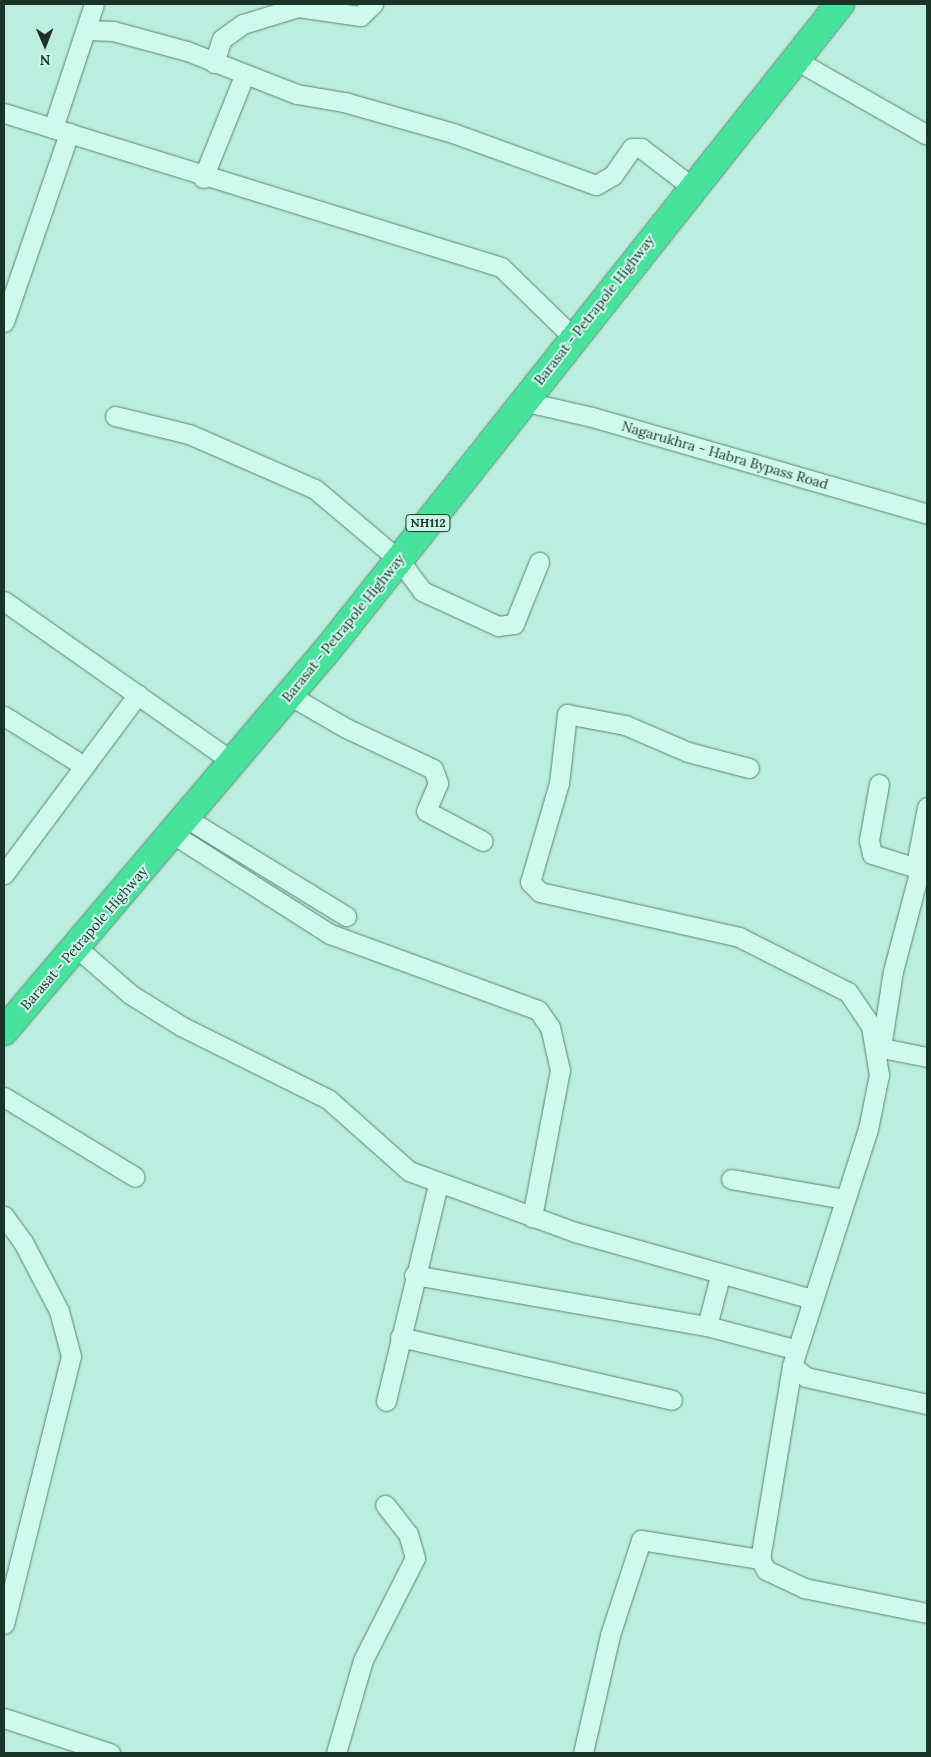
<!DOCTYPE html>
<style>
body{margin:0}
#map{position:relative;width:931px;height:1757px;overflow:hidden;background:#bceedf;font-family:Lora,serif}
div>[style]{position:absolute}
.roads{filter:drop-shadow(0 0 1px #55866f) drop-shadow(0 0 1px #55866f)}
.minor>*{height:19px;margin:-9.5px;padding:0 9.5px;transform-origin:9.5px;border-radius:9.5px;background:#cef9ec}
.highway>*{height:28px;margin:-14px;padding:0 14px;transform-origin:14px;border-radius:14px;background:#48e29d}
span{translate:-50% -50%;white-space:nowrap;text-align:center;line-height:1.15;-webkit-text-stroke:4px #cbf6e9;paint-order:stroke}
.shield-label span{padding:1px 4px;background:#cbf6e9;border:1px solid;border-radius:4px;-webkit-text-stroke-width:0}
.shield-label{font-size:12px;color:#1a3427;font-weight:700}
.street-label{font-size:14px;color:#1a3427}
.frame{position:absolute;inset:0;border:5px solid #1a3427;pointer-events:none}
.north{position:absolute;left:20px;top:20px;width:50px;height:50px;-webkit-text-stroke:4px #cbf6e9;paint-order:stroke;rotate:179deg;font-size:14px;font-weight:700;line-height:20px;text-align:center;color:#1a3427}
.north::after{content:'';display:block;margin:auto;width:18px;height:22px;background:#1a3427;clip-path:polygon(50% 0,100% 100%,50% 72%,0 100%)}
</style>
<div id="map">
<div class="roads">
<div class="minor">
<i style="left:87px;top:30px;width:26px;rotate:2deg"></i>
<i style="left:113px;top:31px;width:77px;rotate:15.1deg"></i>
<i style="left:187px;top:51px;width:118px;rotate:21.4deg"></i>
<i style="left:297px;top:94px;width:48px;rotate:9.7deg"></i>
<i style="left:344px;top:102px;width:113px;rotate:15.9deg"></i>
<i style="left:453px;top:133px;width:152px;rotate:20deg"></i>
<i style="left:596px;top:185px;width:20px;rotate:-30deg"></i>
<i style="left:613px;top:175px;width:33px;rotate:-55deg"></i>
<i style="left:632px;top:148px;width:9px"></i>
<i style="left:641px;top:148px;width:64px;rotate:37.4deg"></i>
<i style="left:794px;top:59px;width:153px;rotate:29.7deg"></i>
<i style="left:214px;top:63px;width:25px;rotate:-72deg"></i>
<i style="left:222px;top:39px;width:26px;rotate:-36deg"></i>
<i style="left:243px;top:24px;width:58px;rotate:-17.2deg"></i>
<i style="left:298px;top:7px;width:63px;rotate:8.3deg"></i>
<i style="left:360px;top:16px;width:18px;rotate:-43deg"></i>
<i style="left:4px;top:113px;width:520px;rotate:17.22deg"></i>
<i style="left:501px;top:267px;width:100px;rotate:44.2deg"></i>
<i style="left:53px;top:128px;width:131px;rotate:-71.7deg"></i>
<i style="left:203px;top:178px;width:110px;rotate:-68.1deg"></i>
<i style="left:4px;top:322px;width:200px;rotate:-71deg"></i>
<i style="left:522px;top:401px;width:72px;rotate:12.9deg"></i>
<i style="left:592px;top:417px;width:349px;rotate:16.1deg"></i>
<i style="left:115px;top:416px;width:76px;rotate:13.7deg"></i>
<i style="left:189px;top:434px;width:137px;rotate:23.6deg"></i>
<i style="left:315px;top:489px;width:110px;rotate:40.2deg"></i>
<i style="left:399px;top:560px;width:39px;rotate:53deg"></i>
<i style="left:422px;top:591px;width:84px;rotate:24.7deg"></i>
<i style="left:498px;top:626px;width:16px;rotate:-7deg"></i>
<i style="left:514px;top:624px;width:67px;rotate:-68deg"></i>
<i style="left:4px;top:601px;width:279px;rotate:35.1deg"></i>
<i style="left:289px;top:695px;width:66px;rotate:30.1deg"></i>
<i style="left:346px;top:728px;width:96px;rotate:25.2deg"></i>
<i style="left:433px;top:769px;width:15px;rotate:70deg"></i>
<i style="left:438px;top:783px;width:30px;rotate:113deg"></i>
<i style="left:426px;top:811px;width:64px;rotate:27.8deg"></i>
<i style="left:4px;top:716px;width:94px;rotate:32deg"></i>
<i style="left:749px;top:768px;width:63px;rotate:-165.3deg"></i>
<i style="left:688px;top:752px;width:69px;rotate:-156.8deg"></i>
<i style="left:625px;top:725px;width:59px;rotate:-169.3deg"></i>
<i style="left:567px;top:714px;width:69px;rotate:96.6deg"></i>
<i style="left:559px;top:783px;width:103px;rotate:106.3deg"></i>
<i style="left:530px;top:882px;width:14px;rotate:45deg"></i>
<i style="left:540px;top:892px;width:204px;rotate:12.7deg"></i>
<i style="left:739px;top:937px;width:122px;rotate:26.8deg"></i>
<i style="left:848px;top:992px;width:41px;rotate:55.9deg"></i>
<i style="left:871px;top:1026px;width:50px;rotate:80.7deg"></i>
<i style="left:879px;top:1075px;width:55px;rotate:101.5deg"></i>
<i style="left:868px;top:1129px;width:249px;rotate:107.8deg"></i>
<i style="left:792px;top:1366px;width:18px;rotate:38deg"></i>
<i style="left:806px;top:1377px;width:124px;rotate:12.6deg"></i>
<i style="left:879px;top:784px;width:57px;rotate:100.1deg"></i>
<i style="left:869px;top:840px;width:14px;rotate:78deg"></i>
<i style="left:872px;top:854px;width:50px;rotate:17.4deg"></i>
<i style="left:920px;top:869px;width:106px;rotate:104.8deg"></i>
<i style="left:893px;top:971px;width:78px;rotate:98.9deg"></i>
<i style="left:186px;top:818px;width:188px;rotate:31.5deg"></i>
<i style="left:173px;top:834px;width:186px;rotate:32.5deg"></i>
<i style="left:330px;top:934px;width:221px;rotate:20.1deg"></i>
<i style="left:538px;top:1010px;width:21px;rotate:55deg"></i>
<i style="left:550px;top:1027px;width:44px;rotate:76.9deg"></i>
<i style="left:560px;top:1070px;width:150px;rotate:100.8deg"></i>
<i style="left:916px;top:865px;width:59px;rotate:-79.3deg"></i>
<i style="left:4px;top:874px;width:224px;rotate:-53.3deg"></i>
<i style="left:76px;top:947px;width:72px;rotate:41deg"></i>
<i style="left:130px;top:994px;width:60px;rotate:32.1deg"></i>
<i style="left:181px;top:1026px;width:164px;rotate:26.4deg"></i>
<i style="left:328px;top:1099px;width:108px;rotate:41.6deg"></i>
<i style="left:409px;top:1171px;width:177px;rotate:20.2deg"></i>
<i style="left:575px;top:1232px;width:245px;rotate:15.8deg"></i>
<i style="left:877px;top:1047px;width:51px;rotate:11.3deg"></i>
<i style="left:4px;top:1097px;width:153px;rotate:31.4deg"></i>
<i style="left:731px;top:1179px;width:115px;rotate:10deg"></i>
<i style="left:4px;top:1216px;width:32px;rotate:54deg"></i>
<i style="left:23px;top:1242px;width:78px;rotate:62.4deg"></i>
<i style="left:59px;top:1311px;width:47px;rotate:75.1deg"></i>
<i style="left:71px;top:1356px;width:276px;rotate:104deg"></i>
<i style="left:414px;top:1275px;width:297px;rotate:9.9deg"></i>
<i style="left:707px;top:1326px;width:90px;rotate:14.8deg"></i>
<i style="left:707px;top:1326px;width:52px;rotate:-75.4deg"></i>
<i style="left:400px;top:1337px;width:279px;rotate:13deg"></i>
<i style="left:792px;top:1366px;width:196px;rotate:99.4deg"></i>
<i style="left:760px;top:1559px;width:13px;rotate:61deg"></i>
<i style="left:766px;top:1570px;width:42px;rotate:25.3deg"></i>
<i style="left:804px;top:1588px;width:126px;rotate:11.5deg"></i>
<i style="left:386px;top:1401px;width:223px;rotate:-76.5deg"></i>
<i style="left:4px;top:1718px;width:112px;rotate:18.3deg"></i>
<i style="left:336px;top:1753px;width:97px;rotate:-73.8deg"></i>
<i style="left:363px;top:1660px;width:114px;rotate:-63deg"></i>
<i style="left:415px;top:1558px;width:25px;rotate:-106deg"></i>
<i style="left:408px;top:1534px;width:37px;rotate:-128deg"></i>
<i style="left:583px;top:1753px;width:121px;rotate:-77.1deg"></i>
<i style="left:610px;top:1635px;width:100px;rotate:-71.9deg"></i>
<i style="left:641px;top:1540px;width:121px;rotate:9.1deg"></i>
</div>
<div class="highway">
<i style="left:4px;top:1031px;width:496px;rotate:-49.7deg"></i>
<i style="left:325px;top:653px;width:829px;rotate:-51.57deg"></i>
</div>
</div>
<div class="shield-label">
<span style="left:428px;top:523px">NH112</span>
</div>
<div class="street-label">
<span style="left:594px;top:310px;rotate:-52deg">Barasat - Petrapole Highway</span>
<span style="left:725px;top:455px;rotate:16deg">Nagarukhra - Habra Bypass Road</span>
<span style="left:343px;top:628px;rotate:-51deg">Barasat - Petrapole Highway</span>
<span style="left:84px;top:938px;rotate:-49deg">Barasat - Petrapole Highway</span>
</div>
<div class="frame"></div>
<div class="north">N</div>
</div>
